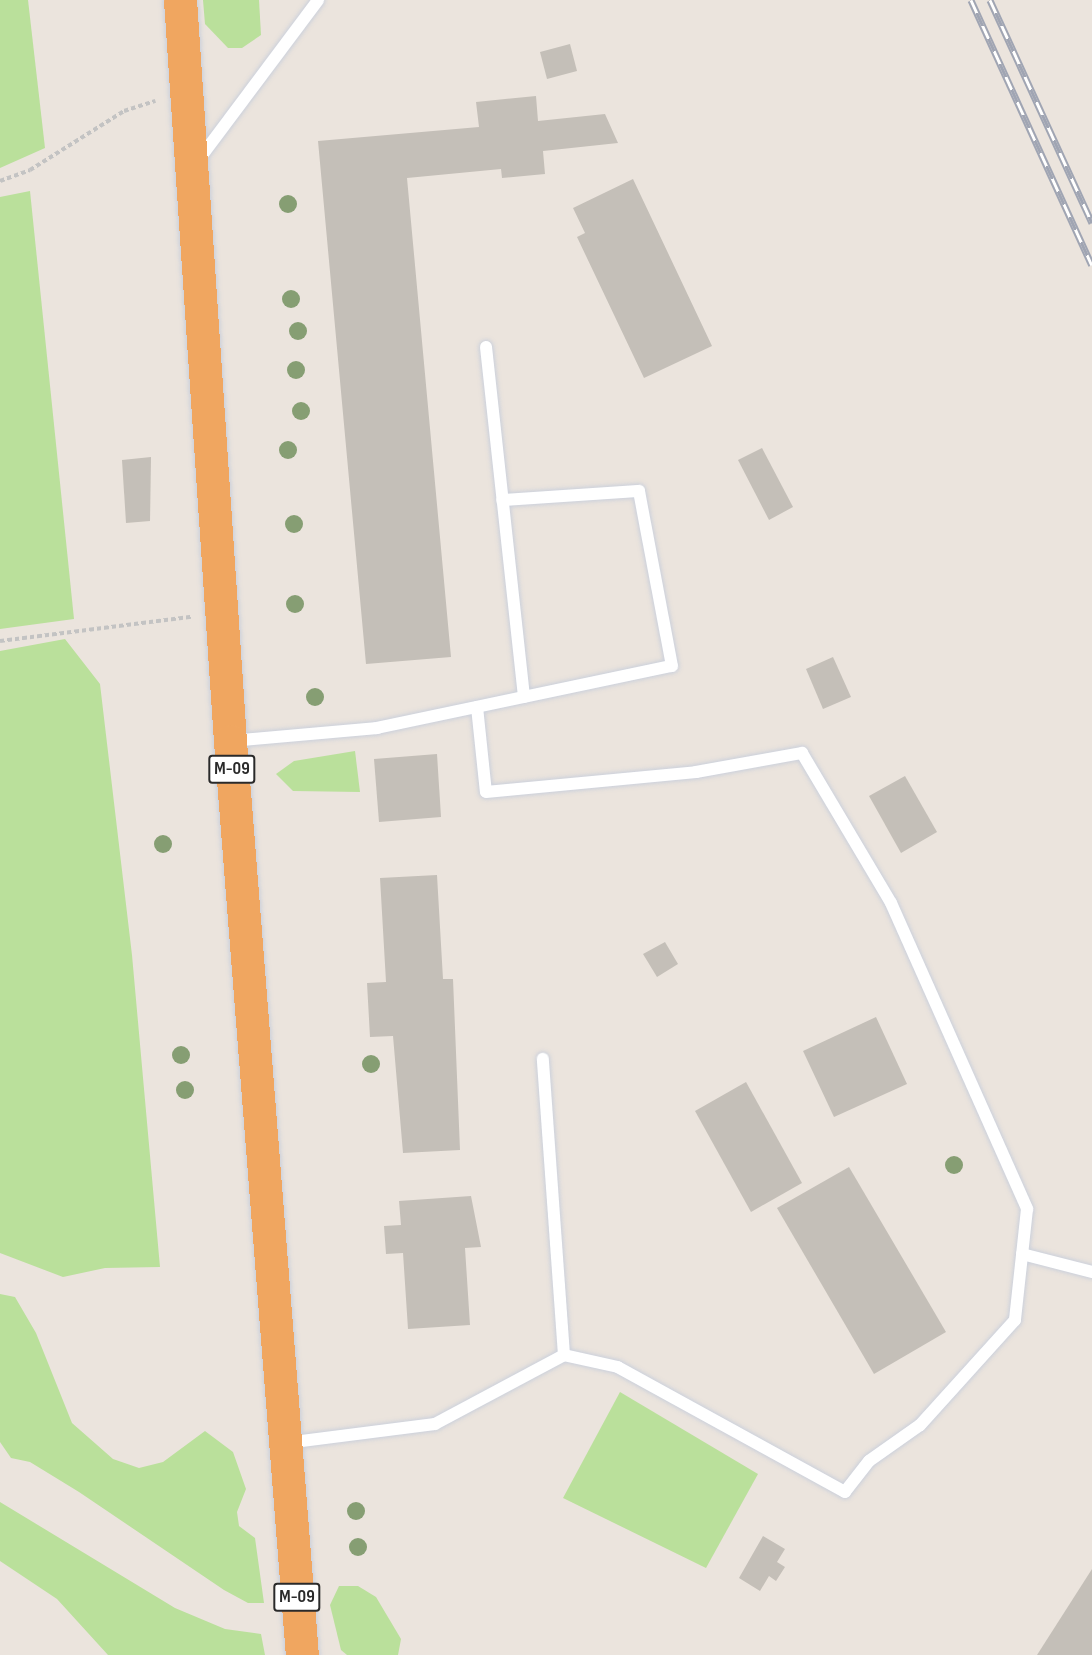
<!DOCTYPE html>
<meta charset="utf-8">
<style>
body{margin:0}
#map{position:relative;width:1092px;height:1655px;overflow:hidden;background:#ebe4dd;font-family:"Sofia Sans Condensed",sans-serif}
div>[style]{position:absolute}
.green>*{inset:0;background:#bae09b}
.building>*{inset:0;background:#c4bfb8}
.path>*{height:4px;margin-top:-2px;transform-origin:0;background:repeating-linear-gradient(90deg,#c3c3c3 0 4.5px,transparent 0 7.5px)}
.roads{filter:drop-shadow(0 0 2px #cbd0db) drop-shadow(0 0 2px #cbd0db)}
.service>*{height:12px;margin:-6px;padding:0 6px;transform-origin:6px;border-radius:6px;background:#fff}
.trunk>*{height:33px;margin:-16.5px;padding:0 16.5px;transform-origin:16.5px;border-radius:16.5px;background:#f0a660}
.rail>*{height:7px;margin-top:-3.5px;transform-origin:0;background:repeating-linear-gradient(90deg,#fff 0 14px,#a0a5b3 0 28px);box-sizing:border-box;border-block:2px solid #a0a5b3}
.trees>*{width:18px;height:18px;margin:-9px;border-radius:50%;background:#869e73}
span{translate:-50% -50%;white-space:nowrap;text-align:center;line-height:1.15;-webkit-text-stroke:6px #fff;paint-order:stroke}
.shield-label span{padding:2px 4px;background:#fff;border:2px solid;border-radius:4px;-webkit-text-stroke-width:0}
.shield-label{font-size:18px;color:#2a2a2a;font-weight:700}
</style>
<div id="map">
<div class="green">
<i style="clip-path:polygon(0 0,28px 0,45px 148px,0 168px)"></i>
<i style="clip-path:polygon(203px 0,259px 0,261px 35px,242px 48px,228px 48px,205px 24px)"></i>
<i style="clip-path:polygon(30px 191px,74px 619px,0 629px,0 197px)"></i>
<i style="clip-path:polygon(65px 639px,100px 684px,132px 955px,160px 1267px,105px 1268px,63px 1277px,0 1253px,0 651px)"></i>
<i style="clip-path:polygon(355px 751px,360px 792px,293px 791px,276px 774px,294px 761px)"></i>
<i style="clip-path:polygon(0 1294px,15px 1297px,36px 1333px,72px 1423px,113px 1459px,139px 1468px,163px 1462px,205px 1431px,233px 1452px,246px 1489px,237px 1512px,239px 1526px,255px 1538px,264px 1603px,248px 1603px,224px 1590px,79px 1492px,30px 1462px,11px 1458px,0 1442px)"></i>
<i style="clip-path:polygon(620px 1392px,758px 1474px,706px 1568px,563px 1498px)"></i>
<i style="clip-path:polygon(0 1502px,175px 1608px,225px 1629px,261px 1634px,265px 1655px,108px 1655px,57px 1599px,0 1561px)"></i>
<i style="clip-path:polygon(339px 1586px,358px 1586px,376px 1597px,401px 1639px,398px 1655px,347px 1655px,341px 1650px,330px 1605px)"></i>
</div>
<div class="building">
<i style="clip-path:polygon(570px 44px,577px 71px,547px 79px,540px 52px)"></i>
<i style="clip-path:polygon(536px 96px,538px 121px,605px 114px,618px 143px,543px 151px,545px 174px,502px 178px,501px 169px,407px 178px,451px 657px,366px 664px,318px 141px,479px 127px,476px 102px)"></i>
<i style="clip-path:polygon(633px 179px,712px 346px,644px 378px,577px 237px,585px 233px,573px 208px)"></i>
<i style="clip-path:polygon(762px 448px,793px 507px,769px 520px,738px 460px)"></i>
<i style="clip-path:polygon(151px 457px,150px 521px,126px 523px,122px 460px)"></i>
<i style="clip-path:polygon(833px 657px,851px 697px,823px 709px,806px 669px)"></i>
<i style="clip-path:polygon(437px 754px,441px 817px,379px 822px,374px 759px)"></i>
<i style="clip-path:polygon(905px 776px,937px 832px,901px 853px,869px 796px)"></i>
<i style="clip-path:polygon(437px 875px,443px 979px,453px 979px,460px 1150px,403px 1153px,393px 1036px,370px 1037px,367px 983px,386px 982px,380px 878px)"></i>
<i style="clip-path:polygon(665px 942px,678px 964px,657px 977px,643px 954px)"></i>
<i style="clip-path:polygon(876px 1017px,907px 1084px,834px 1117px,803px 1051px)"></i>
<i style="clip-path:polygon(746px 1082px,802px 1183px,751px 1212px,695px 1111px)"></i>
<i style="clip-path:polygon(849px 1167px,946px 1332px,874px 1374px,777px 1208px)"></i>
<i style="clip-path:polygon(471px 1196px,481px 1247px,465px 1248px,470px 1325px,408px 1329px,403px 1253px,386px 1254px,384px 1226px,401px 1225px,399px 1201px)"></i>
<i style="clip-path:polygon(763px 1536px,785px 1549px,777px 1562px,785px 1567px,776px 1581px,769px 1576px,760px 1591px,739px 1578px)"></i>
<i style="clip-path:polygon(1092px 1569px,1092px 1655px,1037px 1655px)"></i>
</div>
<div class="path">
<i style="left:0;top:181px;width:32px;rotate:-20deg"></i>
<i style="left:30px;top:170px;width:111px;rotate:-32.1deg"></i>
<i style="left:124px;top:111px;width:33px;rotate:-18deg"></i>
<i style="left:0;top:641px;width:193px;rotate:-7.2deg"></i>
</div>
<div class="roads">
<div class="service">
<i style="left:197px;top:162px;width:202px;rotate:-53.2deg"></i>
<i style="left:486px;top:347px;width:352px;rotate:83.8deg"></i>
<i style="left:477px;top:707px;width:85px;rotate:84deg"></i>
<i style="left:486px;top:792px;width:211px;rotate:-5.4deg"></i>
<i style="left:696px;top:772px;width:108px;rotate:-10.2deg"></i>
<i style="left:802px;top:753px;width:174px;rotate:59.3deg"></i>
<i style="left:891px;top:903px;width:335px;rotate:66deg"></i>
<i style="left:1027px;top:1209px;width:112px;rotate:96.2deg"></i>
<i style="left:1015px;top:1320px;width:142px;rotate:132.1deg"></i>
<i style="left:920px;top:1425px;width:62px;rotate:144.8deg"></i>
<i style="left:869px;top:1461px;width:39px;rotate:128deg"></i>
<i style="left:845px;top:1492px;width:259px;rotate:-151.2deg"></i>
<i style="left:618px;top:1367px;width:55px;rotate:-167.5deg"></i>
<i style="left:231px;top:741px;width:147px;rotate:-5.1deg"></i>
<i style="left:377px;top:728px;width:301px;rotate:-11.9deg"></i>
<i style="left:672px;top:666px;width:178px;rotate:-100.7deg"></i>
<i style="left:639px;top:491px;width:137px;rotate:176.2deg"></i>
<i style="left:1022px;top:1254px;width:72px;rotate:14.4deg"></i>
<i style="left:286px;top:1443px;width:150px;rotate:-7.3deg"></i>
<i style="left:435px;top:1424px;width:146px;rotate:-28.1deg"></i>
<i style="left:564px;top:1355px;width:297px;rotate:-94.1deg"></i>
</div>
<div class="trunk">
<i style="left:180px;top:0;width:743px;rotate:86.14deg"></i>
<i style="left:230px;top:741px;width:917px;rotate:85.5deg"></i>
</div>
</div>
<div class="rail">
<i style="left:971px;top:0;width:291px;rotate:65.5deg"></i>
<i style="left:990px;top:0;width:245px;rotate:65.4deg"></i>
</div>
<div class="trees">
<i style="left:288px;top:204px"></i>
<i style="left:291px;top:299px"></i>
<i style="left:298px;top:331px"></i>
<i style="left:296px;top:370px"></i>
<i style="left:301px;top:411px"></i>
<i style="left:288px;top:450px"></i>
<i style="left:294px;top:524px"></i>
<i style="left:295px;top:604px"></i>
<i style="left:315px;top:697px"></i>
<i style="left:163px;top:844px"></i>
<i style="left:181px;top:1055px"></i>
<i style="left:371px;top:1064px"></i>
<i style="left:185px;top:1090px"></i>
<i style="left:954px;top:1165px"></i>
<i style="left:356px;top:1511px"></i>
<i style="left:358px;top:1547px"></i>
</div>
<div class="shield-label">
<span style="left:232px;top:769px">М-09</span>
<span style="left:297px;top:1597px">М-09</span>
</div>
</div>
